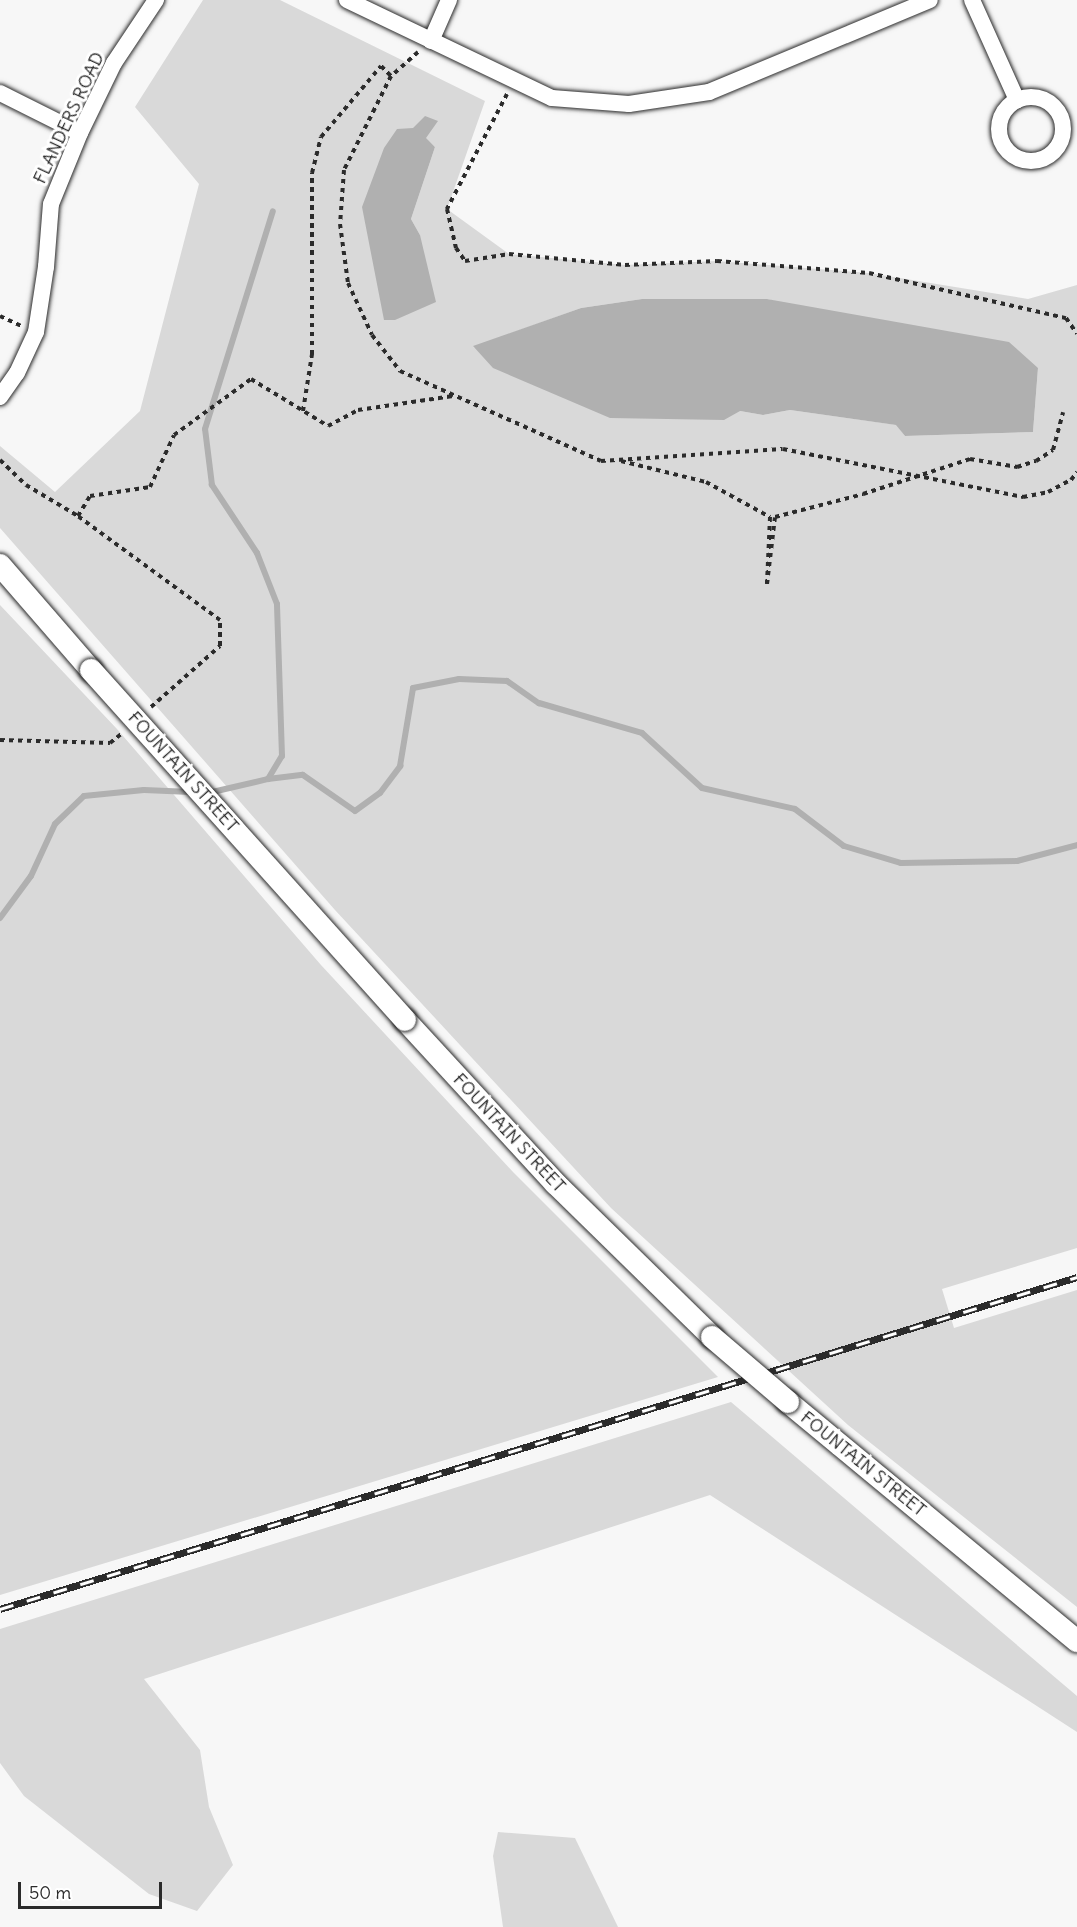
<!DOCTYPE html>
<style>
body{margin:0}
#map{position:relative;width:1077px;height:1927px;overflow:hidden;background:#f7f7f7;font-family:Delius,sans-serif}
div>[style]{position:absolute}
.green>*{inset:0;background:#d9d9d9}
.water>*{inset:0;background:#b0b0b0}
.stream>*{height:6px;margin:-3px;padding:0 3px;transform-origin:3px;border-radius:3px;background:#b0b0b0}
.path>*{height:4px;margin-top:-2px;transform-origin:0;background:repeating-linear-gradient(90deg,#2b2b2b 0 4.5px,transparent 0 9px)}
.roads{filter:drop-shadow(0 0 2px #2b2b2b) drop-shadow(0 0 2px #2b2b2b)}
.street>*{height:16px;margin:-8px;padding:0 8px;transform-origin:8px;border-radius:8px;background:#fff}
.street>.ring{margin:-8px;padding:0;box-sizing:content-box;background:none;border:16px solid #fff;border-radius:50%}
.secondary>*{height:22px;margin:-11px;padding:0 11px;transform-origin:11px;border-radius:11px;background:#fff}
.rail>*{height:7px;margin-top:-3.5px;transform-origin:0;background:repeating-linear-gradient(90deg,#fff 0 14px,#2b2b2b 0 28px);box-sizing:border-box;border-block:2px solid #2b2b2b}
.bridges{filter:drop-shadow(0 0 2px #2b2b2b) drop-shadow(0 0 2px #2b2b2b)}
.secondary-bridge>*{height:22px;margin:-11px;padding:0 11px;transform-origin:11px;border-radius:11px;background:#fff}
span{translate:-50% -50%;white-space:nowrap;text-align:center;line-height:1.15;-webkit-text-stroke:6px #fff;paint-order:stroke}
.street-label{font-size:18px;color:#2b2b2b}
.scale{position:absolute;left:18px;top:1882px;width:144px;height:27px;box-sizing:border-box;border:3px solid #2b2b2b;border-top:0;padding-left:8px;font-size:18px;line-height:21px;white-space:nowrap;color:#2b2b2b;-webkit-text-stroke:4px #fff;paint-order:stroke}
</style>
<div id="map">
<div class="green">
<i style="clip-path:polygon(evenodd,203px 0,280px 0,485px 101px,447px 209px,509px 254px,625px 265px,717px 261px,869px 273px,1028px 299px,1077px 285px,1077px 1248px,942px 1289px,954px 1328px,1077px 1290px,1077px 1607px,848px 1425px,611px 1208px,335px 910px,0 528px,0 446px,55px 492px,140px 411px,199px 184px,135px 107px,203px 0,425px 116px,426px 139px,435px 147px,411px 219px,420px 235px,395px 320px,425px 116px,203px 0,642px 299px,767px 299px,1038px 368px,1033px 432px,905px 436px,897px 425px,790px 410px,763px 415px,740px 411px,473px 347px,581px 308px,642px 299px)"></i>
<i style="clip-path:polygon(0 605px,117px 729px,321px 965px,513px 1172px,718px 1377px,0 1595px)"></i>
<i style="clip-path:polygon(731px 1402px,1077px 1696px,1077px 1732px,710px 1495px,144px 1679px,200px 1750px,209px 1807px,233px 1865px,197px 1911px,149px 1894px,24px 1796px,0 1763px,0 1629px)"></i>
<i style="clip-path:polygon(498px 1832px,575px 1838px,618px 1927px,503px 1927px,493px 1856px)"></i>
</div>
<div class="water">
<i style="clip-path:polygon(425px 116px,438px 121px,426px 138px,435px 147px,411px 219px,420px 235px,436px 302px,395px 320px,384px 320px,362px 207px,384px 148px,397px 129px,413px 128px)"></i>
<i style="clip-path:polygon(642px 299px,767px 299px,1009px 342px,1038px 368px,1033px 432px,905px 436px,896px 425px,790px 410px,763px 415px,740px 411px,724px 420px,610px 418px,493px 368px,473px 346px,581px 308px)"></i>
</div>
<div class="stream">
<i style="left:268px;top:779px;width:27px;rotate:-59deg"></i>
<i style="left:282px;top:756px;width:152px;rotate:-91.9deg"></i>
<i style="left:277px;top:604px;width:55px;rotate:-111.4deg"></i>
<i style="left:257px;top:553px;width:82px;rotate:-123.5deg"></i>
<i style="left:212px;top:485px;width:56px;rotate:-97.1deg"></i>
<i style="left:205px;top:429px;width:228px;rotate:-72.7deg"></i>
<i style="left:208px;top:793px;width:62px;rotate:-13.1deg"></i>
<i style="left:268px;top:779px;width:35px;rotate:-7deg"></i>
<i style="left:303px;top:775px;width:63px;rotate:34.7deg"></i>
<i style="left:355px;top:811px;width:31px;rotate:-36deg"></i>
<i style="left:380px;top:793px;width:34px;rotate:-53deg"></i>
<i style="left:400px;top:766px;width:79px;rotate:-80.5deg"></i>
<i style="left:413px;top:688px;width:47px;rotate:-11.1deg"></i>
<i style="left:459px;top:679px;width:48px;rotate:2.4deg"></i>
<i style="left:507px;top:681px;width:39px;rotate:35deg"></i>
<i style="left:539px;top:703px;width:107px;rotate:16.2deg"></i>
<i style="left:642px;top:733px;width:81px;rotate:42.5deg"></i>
<i style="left:702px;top:788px;width:95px;rotate:12.7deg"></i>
<i style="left:795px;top:809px;width:61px;rotate:37.1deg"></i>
<i style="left:844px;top:846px;width:59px;rotate:16.6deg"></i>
<i style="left:901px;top:863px;width:116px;rotate:-1deg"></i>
<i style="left:1017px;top:861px;width:62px;rotate:-14.9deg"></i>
<i style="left:0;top:918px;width:52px;rotate:-53.6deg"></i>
<i style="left:31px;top:876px;width:57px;rotate:-65.2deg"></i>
<i style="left:55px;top:824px;width:40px;rotate:-44deg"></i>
<i style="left:84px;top:796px;width:60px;rotate:-5.7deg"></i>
<i style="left:144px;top:790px;width:47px;rotate:2.4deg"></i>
</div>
<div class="path">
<i style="left:418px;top:52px;width:36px;rotate:138deg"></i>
<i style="left:391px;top:76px;width:105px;rotate:116.6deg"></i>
<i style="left:344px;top:170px;width:54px;rotate:94.2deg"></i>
<i style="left:340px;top:224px;width:60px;rotate:82.3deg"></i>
<i style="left:348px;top:283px;width:57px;rotate:65.2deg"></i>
<i style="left:372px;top:335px;width:46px;rotate:52.1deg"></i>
<i style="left:400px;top:371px;width:220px;rotate:24.1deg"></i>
<i style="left:601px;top:461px;width:182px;rotate:-3.8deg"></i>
<i style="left:783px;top:449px;width:245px;rotate:11.3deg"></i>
<i style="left:1023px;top:497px;width:25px;rotate:-11deg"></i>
<i style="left:1048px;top:492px;width:26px;rotate:-28deg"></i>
<i style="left:1071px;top:480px;width:10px;rotate:-53deg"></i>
<i style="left:507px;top:94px;width:130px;rotate:117.6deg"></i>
<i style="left:447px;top:209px;width:40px;rotate:77deg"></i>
<i style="left:456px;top:248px;width:16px;rotate:55deg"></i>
<i style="left:465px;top:261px;width:45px;rotate:-9deg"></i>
<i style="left:509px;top:254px;width:117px;rotate:5.4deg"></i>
<i style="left:625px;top:265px;width:92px;rotate:-2.5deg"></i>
<i style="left:717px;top:261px;width:152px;rotate:4.5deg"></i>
<i style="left:869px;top:273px;width:202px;rotate:12.9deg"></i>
<i style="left:1066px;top:318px;width:19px;rotate:55deg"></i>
<i style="left:0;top:316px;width:23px;rotate:25deg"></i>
<i style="left:303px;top:411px;width:58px;rotate:-81deg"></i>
<i style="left:312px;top:354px;width:181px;rotate:-90deg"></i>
<i style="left:312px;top:173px;width:37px;rotate:-76deg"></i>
<i style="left:321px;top:137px;width:93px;rotate:-49.8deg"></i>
<i style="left:381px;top:66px;width:14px;rotate:45deg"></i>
<i style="left:0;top:460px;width:36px;rotate:44deg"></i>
<i style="left:26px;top:485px;width:61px;rotate:30.8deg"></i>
<i style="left:621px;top:461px;width:88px;rotate:13.9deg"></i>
<i style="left:706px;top:482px;width:73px;rotate:28.7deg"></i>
<i style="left:770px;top:517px;width:67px;rotate:92.6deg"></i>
<i style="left:767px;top:584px;width:67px;rotate:-83.2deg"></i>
<i style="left:775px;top:517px;width:91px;rotate:-14.6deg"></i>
<i style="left:863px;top:494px;width:113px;rotate:-18.1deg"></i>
<i style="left:970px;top:459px;width:48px;rotate:9.7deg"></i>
<i style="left:1017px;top:467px;width:20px;rotate:-18deg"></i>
<i style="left:1036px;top:461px;width:20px;rotate:-33deg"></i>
<i style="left:1053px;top:450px;width:39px;rotate:-75deg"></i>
<i style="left:151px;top:707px;width:92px;rotate:-41.5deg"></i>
<i style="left:220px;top:646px;width:26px;rotate:-90deg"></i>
<i style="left:220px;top:620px;width:176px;rotate:-143.8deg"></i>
<i style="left:78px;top:516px;width:23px;rotate:-59deg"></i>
<i style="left:90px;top:496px;width:61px;rotate:-8.5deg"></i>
<i style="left:150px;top:487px;width:57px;rotate:-65.2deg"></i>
<i style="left:174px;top:435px;width:95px;rotate:-36deg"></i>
<i style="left:251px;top:379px;width:90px;rotate:31.4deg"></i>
<i style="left:328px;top:426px;width:34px;rotate:-28deg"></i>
<i style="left:358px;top:410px;width:96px;rotate:-8.4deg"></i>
<i style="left:0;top:740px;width:110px;rotate:1.6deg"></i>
<i style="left:110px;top:743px;width:14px;rotate:-39deg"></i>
</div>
<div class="roads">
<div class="street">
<i style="left:347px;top:0;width:227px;rotate:25.6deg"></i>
<i style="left:552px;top:98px;width:77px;rotate:4.5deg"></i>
<i style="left:629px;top:104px;width:81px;rotate:-8.5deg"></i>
<i style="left:709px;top:92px;width:239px;rotate:-22.6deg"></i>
<i style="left:972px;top:0;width:110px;rotate:65.8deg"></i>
<i style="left:431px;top:41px;width:45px;rotate:-66.3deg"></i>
<i style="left:0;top:93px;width:89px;rotate:26.6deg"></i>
<i class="ring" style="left:999px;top:97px;width:48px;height:48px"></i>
<i style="left:0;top:397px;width:29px;rotate:-55deg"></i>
<i style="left:17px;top:373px;width:45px;rotate:-65.1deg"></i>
<i style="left:36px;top:332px;width:66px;rotate:-81.3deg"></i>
<i style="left:46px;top:267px;width:63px;rotate:-85.5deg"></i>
<i style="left:51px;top:204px;width:77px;rotate:-67.8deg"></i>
<i style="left:80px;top:133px;width:78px;rotate:-64.1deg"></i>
<i style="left:114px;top:63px;width:76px;rotate:-56.3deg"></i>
</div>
<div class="secondary">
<i style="left:0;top:565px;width:139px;rotate:49.1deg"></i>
<i style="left:405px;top:1020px;width:222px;rotate:47.4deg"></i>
<i style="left:555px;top:1183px;width:220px;rotate:44.4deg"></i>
<i style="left:788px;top:1402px;width:375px;rotate:39.6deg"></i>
</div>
</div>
<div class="rail">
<i style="left:0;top:1609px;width:1127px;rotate:-17.13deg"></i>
</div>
<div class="bridges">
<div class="secondary-bridge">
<i style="left:91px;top:670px;width:470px;rotate:48.1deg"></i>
<i style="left:712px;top:1337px;width:100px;rotate:40.5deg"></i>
</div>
</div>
<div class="street-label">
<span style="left:69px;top:118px;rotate:-65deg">FLANDERS ROAD</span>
<span style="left:183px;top:772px;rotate:48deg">FOUNTAIN STREET</span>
<span style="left:509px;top:1133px;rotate:47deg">FOUNTAIN STREET</span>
<span style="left:863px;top:1464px;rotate:39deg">FOUNTAIN STREET</span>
</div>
<div class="scale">50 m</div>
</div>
